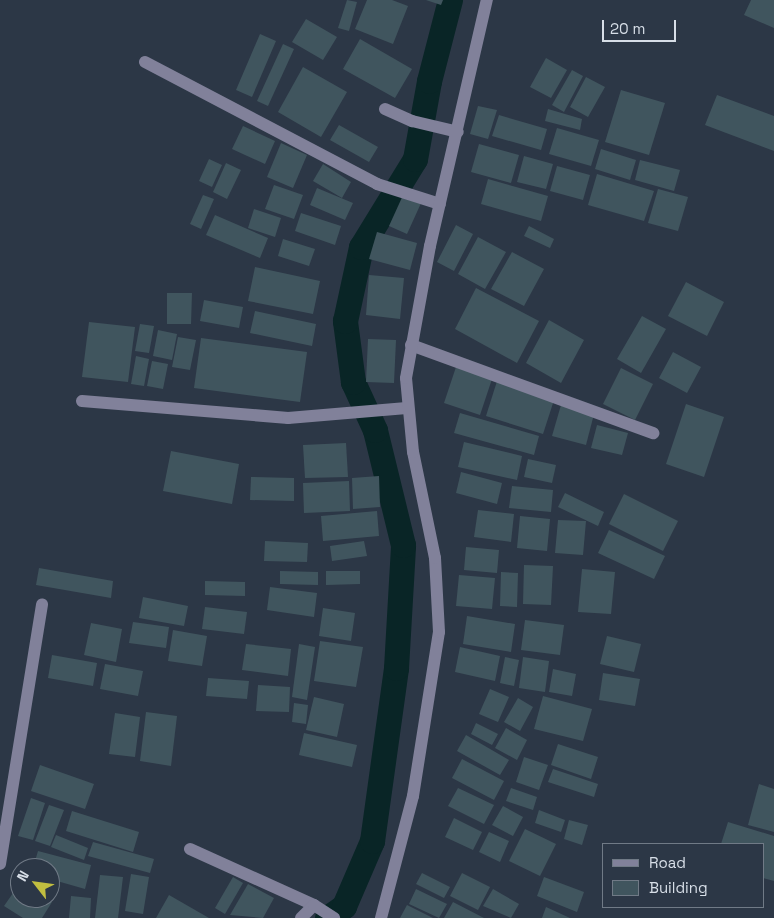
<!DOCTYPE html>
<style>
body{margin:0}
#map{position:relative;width:774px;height:918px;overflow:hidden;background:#2c3746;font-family:"Space Grotesk",sans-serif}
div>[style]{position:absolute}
.canal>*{height:25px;margin:-12.5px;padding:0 12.5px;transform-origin:12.5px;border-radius:12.5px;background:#092526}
.building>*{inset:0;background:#40555e}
.minor>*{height:12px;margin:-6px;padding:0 6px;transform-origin:6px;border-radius:6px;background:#81819a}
span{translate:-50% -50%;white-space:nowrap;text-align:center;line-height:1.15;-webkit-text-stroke:4px #2c3746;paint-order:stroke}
.legend{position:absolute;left:602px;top:843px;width:162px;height:65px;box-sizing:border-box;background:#2c3746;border:1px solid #707a86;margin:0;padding:6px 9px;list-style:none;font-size:15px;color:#d7dee7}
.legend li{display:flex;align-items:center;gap:10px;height:25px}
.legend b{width:25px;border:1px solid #707a86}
.north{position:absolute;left:10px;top:858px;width:50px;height:50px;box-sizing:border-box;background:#2c3746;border:1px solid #707a86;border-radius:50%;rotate:300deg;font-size:14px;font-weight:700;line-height:20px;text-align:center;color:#d7dee7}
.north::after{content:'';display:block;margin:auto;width:18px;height:22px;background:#c1be40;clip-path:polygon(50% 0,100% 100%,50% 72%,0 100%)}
.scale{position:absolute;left:602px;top:20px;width:74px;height:22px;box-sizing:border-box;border:2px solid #d7dee7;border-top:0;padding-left:6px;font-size:15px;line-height:18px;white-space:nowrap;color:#d7dee7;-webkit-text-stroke:4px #2c3746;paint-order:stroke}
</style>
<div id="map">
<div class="canal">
<i style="left:327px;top:918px;width:21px;rotate:-35deg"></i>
<i style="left:344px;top:906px;width:71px;rotate:-66.7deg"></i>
<i style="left:372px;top:841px;width:175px;rotate:-82.1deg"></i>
<i style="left:396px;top:668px;width:123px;rotate:-86.7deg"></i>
<i style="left:403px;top:545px;width:118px;rotate:-103.7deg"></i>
<i style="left:375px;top:430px;width:53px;rotate:-114.6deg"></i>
<i style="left:353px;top:382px;width:62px;rotate:-97.5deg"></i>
<i style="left:345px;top:321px;width:76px;rotate:-77.8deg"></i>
<i style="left:361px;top:247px;width:103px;rotate:-58.5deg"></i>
<i style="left:415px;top:159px;width:79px;rotate:-79.8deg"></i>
<i style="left:429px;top:81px;width:84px;rotate:-75.5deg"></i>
</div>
<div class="building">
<i style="clip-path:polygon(347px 0,357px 2px,349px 31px,338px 28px)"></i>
<i style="clip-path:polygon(367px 0,392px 0,408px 6px,393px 44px,355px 29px)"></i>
<i style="clip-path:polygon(426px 0,443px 0,441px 5px)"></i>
<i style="clip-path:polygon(751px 0,774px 0,774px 28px,744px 15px)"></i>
<i style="clip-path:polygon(306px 19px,337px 37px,323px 60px,292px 42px)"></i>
<i style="clip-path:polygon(260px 34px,276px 41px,252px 97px,236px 90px)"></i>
<i style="clip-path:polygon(360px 39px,412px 69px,395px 98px,343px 69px)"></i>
<i style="clip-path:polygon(283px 44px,294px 49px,268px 106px,257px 101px)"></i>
<i style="clip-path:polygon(546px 58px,567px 70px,551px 98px,530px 87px)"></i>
<i style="clip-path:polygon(303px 67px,347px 92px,321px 137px,278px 112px)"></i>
<i style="clip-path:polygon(572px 70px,583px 76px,564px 112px,552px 105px)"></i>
<i style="clip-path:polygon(586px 77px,605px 87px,588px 117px,570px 107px)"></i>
<i style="clip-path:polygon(621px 90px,665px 103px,649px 155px,605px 142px)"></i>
<i style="clip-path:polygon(717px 95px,774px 116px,774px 151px,705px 125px)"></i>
<i style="clip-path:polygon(478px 106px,497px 110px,488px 139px,470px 134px)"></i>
<i style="clip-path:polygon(548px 109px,582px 119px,580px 130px,545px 121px)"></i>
<i style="clip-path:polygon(499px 115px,547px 129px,541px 150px,492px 136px)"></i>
<i style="clip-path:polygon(339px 125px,378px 147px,369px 162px,330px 140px)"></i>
<i style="clip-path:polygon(243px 126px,275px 141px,265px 164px,232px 149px)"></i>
<i style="clip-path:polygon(557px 128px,599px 140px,591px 166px,549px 154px)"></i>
<i style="clip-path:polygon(281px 143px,307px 155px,293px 188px,267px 177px)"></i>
<i style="clip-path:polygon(479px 144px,519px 155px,511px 183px,471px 172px)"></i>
<i style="clip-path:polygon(601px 149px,636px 160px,630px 180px,595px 169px)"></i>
<i style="clip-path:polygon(524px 156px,553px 164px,546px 189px,517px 182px)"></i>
<i style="clip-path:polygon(209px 159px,222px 165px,212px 187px,199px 181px)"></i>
<i style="clip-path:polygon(640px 160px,680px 170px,674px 191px,635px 180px)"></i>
<i style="clip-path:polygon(226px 163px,241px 170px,227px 199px,213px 192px)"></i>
<i style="clip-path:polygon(323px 164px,351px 182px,342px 198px,313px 181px)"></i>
<i style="clip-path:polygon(557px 166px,590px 175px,583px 200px,550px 191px)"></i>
<i style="clip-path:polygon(597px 174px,654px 191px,644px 221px,588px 205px)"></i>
<i style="clip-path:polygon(488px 179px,548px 196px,541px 221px,481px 204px)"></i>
<i style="clip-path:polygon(274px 185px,303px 195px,294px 219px,265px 209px)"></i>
<i style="clip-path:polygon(317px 188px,353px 203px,345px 220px,310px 205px)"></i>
<i style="clip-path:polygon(658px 189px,688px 197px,678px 231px,648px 223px)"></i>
<i style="clip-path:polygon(404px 193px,422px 201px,407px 234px,389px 226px)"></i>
<i style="clip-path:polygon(203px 195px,214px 199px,201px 229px,190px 224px)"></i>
<i style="clip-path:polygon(254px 209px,281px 218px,275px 237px,248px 228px)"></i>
<i style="clip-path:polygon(301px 213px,341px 226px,335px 245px,295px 231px)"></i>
<i style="clip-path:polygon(215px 215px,268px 238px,260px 258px,206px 235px)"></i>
<i style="clip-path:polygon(456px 225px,473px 234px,454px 271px,437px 262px)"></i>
<i style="clip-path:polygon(529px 226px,554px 239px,550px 248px,524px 236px)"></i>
<i style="clip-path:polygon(377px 232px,417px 243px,410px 270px,369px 259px)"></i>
<i style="clip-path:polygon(478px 237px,506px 252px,485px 289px,458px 274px)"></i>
<i style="clip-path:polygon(283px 239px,315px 249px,309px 266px,278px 256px)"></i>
<i style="clip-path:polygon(512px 252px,544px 269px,524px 306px,491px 289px)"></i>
<i style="clip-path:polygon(255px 267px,320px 281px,313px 314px,248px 301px)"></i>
<i style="clip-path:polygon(369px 275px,404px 278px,400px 319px,366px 315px)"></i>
<i style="clip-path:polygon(686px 282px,724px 302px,707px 336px,668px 316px)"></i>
<i style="clip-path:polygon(476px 288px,539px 321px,517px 363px,455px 329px)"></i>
<i style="clip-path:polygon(167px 293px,192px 293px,191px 324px,167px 324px)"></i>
<i style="clip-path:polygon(204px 300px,243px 307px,239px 328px,200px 321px)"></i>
<i style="clip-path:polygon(255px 311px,316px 324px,312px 346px,250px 333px)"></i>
<i style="clip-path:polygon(642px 316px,666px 329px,641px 373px,617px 359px)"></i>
<i style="clip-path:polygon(549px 320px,584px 340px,561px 383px,526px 363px)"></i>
<i style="clip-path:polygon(89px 322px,135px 327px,128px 382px,82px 377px)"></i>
<i style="clip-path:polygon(140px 324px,154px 326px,149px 353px,135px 351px)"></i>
<i style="clip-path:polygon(158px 330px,177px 334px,172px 360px,153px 356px)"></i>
<i style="clip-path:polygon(178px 337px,196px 340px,190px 370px,172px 367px)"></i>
<i style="clip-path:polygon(201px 338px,307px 352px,300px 402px,194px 388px)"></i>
<i style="clip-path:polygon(368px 339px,396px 340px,394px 383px,366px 382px)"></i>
<i style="clip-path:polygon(673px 352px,701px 367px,687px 393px,659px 378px)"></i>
<i style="clip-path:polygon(136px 356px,149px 359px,144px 386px,131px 384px)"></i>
<i style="clip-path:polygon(152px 361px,168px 364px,163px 389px,147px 386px)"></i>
<i style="clip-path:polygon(458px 361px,494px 373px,480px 415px,444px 403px)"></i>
<i style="clip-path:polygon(621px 368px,653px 384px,635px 420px,603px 404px)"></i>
<i style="clip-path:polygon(498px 378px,555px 397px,543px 434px,486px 416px)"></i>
<i style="clip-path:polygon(686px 404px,724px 417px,704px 477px,666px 464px)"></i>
<i style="clip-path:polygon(561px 405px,594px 414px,586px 445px,552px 436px)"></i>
<i style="clip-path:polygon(460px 413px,539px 436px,534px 455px,454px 433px)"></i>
<i style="clip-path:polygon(597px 425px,628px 433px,622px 455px,591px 448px)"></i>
<i style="clip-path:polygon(464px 442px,522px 456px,517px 480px,458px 467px)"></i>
<i style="clip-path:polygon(346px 443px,348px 477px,305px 478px,303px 445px)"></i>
<i style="clip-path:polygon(171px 451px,239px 464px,232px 504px,163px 491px)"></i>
<i style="clip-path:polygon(528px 459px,556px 465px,552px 483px,524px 477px)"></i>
<i style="clip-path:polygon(461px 472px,502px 483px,497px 504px,456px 493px)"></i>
<i style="clip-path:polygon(379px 476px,380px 507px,353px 509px,352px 478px)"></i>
<i style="clip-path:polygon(251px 477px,294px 478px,294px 501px,250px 500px)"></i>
<i style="clip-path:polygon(349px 481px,350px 511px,304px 513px,303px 483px)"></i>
<i style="clip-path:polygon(512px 486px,553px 490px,551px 512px,509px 508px)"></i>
<i style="clip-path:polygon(565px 493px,604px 512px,598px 526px,558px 507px)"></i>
<i style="clip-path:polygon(624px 494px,678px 521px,663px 551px,609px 524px)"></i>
<i style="clip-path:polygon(478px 510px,514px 514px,511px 542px,474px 537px)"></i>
<i style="clip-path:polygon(377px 511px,379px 536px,323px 541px,321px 516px)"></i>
<i style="clip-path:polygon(520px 516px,550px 519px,547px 551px,517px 548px)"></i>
<i style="clip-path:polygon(558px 520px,586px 521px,583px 555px,555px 553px)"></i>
<i style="clip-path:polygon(609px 530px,665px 556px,654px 579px,598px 553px)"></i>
<i style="clip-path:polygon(265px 541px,308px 543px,307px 562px,264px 561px)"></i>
<i style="clip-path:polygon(364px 541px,367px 556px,332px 561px,330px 546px)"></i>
<i style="clip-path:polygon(466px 547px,499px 550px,497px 573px,464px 570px)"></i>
<i style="clip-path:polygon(524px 565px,553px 566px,551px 605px,523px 604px)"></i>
<i style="clip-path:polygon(39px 568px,113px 581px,111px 598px,36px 585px)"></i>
<i style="clip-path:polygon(582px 569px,615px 572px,611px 614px,578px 612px)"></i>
<i style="clip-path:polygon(280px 571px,318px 572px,318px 585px,280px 584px)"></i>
<i style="clip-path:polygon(326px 571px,360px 571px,360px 584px,326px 585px)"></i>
<i style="clip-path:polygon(501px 572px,518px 573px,517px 607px,500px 606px)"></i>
<i style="clip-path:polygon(459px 575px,495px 578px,492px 609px,456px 606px)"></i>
<i style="clip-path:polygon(205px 581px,245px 582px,245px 596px,205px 595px)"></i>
<i style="clip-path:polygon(270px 587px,317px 593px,314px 617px,267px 610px)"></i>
<i style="clip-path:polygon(143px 597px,188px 606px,184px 626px,139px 618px)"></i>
<i style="clip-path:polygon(205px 607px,247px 612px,244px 634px,202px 629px)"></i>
<i style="clip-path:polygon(323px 608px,355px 613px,351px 641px,319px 636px)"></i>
<i style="clip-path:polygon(467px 616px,515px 624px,511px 652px,463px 644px)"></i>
<i style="clip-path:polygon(525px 620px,564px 625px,560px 655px,521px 650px)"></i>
<i style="clip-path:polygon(133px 622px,169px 627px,166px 648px,129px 643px)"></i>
<i style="clip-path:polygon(91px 623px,122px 629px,116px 662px,84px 655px)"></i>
<i style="clip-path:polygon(173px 630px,207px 636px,202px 666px,168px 661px)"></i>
<i style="clip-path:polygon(607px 636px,641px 644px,634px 672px,600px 664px)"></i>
<i style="clip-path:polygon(320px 641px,363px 647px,356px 687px,314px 681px)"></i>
<i style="clip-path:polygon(246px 644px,291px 649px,288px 676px,242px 670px)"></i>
<i style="clip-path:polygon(299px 644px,315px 647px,307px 700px,292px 697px)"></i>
<i style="clip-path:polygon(460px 647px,500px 656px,495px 681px,455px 672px)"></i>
<i style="clip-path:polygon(52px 655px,97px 663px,93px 686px,48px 678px)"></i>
<i style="clip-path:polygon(505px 657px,519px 660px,514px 686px,500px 683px)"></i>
<i style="clip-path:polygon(523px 657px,549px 661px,545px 692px,519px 688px)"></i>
<i style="clip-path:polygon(105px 664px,143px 671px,138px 696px,100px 689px)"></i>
<i style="clip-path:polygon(553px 669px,576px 674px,572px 696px,549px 692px)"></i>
<i style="clip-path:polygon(603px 673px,640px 679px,635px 706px,599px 700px)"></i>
<i style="clip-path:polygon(208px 678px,249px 681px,247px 699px,206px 696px)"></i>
<i style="clip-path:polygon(258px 685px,290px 687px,289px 712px,256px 711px)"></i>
<i style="clip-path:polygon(490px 689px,509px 697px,498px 722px,479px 714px)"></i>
<i style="clip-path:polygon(543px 696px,592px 709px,583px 741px,534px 729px)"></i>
<i style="clip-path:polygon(314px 697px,344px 704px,337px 737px,306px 730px)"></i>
<i style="clip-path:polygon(518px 698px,533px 707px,520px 731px,504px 722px)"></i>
<i style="clip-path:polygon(294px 703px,308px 705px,306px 724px,292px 722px)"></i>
<i style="clip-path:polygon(146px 712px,177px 716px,171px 766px,140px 761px)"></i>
<i style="clip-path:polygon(115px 713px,140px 717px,135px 757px,109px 754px)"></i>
<i style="clip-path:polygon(476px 723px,498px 734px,492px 745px,471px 734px)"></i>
<i style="clip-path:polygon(506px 728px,527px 740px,517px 760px,495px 748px)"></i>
<i style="clip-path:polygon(304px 733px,357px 745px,352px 767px,299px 755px)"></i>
<i style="clip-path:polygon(466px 735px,509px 760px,500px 775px,457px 751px)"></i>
<i style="clip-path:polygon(558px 744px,598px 757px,591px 779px,551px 765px)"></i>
<i style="clip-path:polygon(524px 757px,548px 765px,539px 790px,516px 782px)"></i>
<i style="clip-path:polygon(462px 759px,504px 781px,494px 800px,452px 778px)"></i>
<i style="clip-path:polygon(40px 765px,94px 784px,85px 809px,31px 791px)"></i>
<i style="clip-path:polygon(553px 769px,598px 784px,594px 797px,548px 782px)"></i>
<i style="clip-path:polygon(759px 784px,774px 789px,774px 832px,748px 825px)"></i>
<i style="clip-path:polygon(458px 788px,494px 805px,484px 824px,448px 806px)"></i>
<i style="clip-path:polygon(511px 788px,537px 797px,533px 810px,506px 801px)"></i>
<i style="clip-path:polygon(31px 798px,45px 803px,33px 840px,18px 836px)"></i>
<i style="clip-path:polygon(49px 805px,64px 810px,50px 846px,35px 841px)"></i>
<i style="clip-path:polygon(503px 806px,523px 817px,513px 836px,492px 825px)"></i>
<i style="clip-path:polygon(539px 810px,565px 820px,561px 832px,535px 823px)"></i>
<i style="clip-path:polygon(72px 811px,139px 832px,133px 852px,66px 831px)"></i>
<i style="clip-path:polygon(454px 818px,482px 832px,473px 850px,445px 837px)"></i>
<i style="clip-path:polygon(569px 820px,588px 825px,582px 845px,564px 839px)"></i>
<i style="clip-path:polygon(728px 822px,774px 836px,774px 881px,763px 878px,763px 844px,721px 844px)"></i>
<i style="clip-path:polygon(525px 829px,556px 844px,540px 876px,509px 861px)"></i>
<i style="clip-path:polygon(489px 832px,509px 841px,500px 862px,479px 852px)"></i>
<i style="clip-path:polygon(56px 835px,88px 848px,84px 860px,51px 847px)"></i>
<i style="clip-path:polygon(93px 842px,154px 859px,150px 873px,88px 856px)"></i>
<i style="clip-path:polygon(38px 851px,91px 865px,85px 889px,50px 879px,50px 868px,33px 868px)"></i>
<i style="clip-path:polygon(422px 873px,450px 887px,444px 898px,416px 884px)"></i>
<i style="clip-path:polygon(462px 873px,490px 887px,478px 910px,450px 896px)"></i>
<i style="clip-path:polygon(131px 874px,149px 877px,143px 914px,125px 911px)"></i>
<i style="clip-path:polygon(100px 875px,123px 877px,118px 918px,95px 918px)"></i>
<i style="clip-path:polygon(233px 877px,243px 883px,225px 914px,215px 908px)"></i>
<i style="clip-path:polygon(544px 877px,584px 892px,577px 912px,537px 896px)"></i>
<i style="clip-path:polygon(20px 883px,20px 898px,52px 902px,42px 918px,23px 918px,4px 906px)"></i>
<i style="clip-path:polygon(248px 884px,274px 898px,263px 918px,230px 915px)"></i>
<i style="clip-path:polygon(416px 889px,447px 904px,439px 918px,409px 904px)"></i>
<i style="clip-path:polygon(493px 889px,519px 904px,511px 918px,483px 906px)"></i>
<i style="clip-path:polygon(169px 895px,209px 918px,156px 918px)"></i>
<i style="clip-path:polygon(71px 896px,91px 898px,90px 918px,69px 918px)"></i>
<i style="clip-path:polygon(453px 902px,484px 918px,444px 918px)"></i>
<i style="clip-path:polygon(407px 905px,433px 918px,400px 918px)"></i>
<i style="clip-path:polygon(546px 907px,570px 918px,542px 918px)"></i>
</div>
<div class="minor">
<i style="left:145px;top:62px;width:262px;rotate:27.7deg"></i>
<i style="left:377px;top:184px;width:66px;rotate:17.6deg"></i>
<i style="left:385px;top:109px;width:30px;rotate:24deg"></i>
<i style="left:412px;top:121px;width:47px;rotate:13.4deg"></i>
<i style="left:411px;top:345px;width:258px;rotate:20deg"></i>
<i style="left:82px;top:401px;width:207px;rotate:4.7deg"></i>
<i style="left:288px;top:418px;width:119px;rotate:-4.8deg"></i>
<i style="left:190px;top:849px;width:136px;rotate:24.3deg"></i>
<i style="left:0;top:864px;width:263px;rotate:-80.8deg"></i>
<i style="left:301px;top:918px;width:18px;rotate:-45deg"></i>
<i style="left:314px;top:905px;width:24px;rotate:33deg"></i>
<i style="left:381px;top:918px;width:126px;rotate:-75.3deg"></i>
<i style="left:413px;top:796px;width:166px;rotate:-81deg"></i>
<i style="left:439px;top:632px;width:74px;rotate:-93.1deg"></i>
<i style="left:435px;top:558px;width:108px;rotate:-101.7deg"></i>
<i style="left:413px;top:452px;width:74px;rotate:-95.4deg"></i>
<i style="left:406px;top:378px;width:134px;rotate:-79.7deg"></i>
<i style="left:430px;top:246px;width:253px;rotate:-77deg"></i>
</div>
<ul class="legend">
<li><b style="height:6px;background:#81819a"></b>Road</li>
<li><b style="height:14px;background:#40555e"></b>Building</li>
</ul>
<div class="north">N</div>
<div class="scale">20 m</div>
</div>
